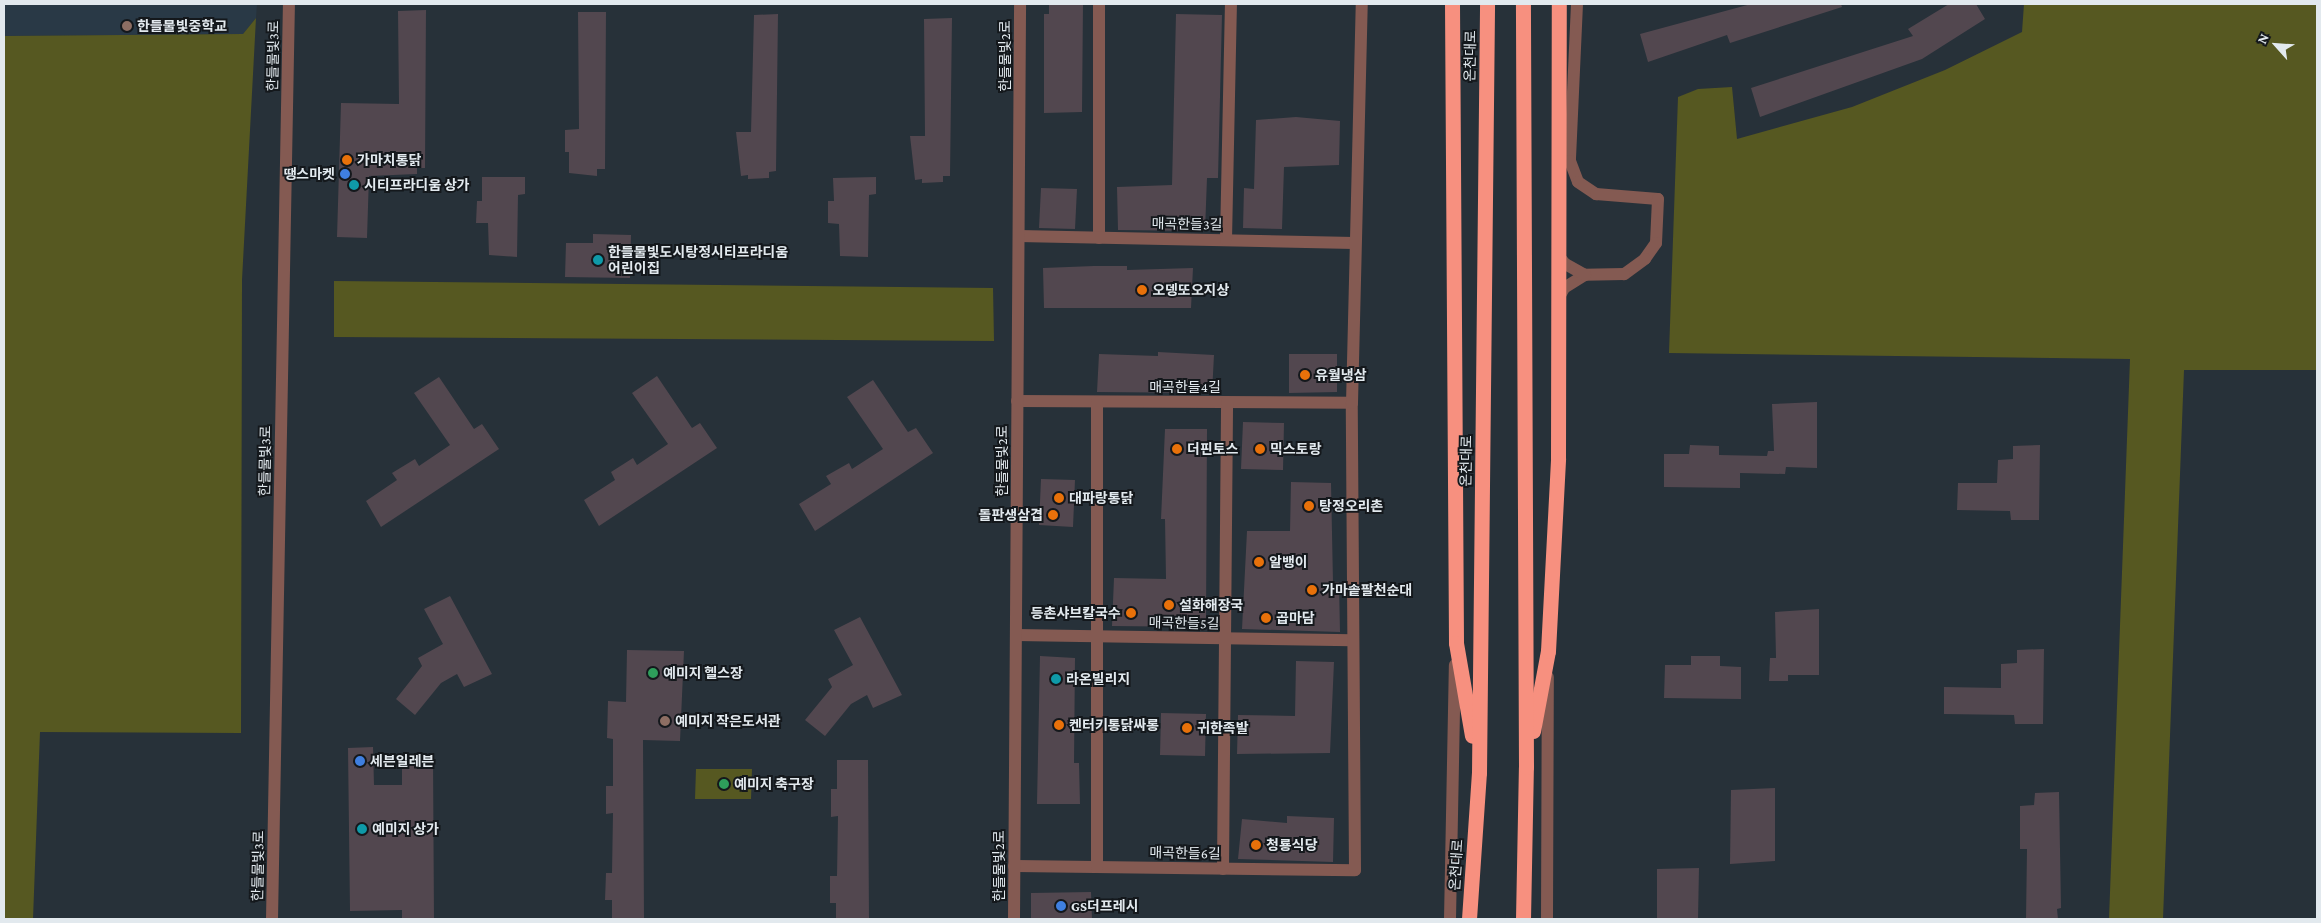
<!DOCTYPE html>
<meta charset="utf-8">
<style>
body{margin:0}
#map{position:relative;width:2321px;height:923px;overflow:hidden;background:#273139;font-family:"Crimson Pro","Noto Sans KR",serif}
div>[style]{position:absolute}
.built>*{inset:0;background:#293946}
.green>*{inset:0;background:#565821}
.building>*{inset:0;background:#52474f}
.minor>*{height:12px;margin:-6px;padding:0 6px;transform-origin:6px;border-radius:6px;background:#845a52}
.highway>*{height:15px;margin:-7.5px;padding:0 7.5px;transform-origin:7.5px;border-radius:7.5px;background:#f7907f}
.dots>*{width:14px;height:14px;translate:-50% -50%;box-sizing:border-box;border:2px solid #14181c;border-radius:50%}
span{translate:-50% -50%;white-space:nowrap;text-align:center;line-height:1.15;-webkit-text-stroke:4px #14181c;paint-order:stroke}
.poi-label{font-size:14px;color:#e2e9ee;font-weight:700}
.left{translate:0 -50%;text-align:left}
.right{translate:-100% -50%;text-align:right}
.street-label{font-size:14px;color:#e2e9ee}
.frame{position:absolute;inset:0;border:5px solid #e2e9ee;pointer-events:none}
.north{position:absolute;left:2251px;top:20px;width:50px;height:50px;-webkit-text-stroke:4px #14181c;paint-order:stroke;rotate:296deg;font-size:14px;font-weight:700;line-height:20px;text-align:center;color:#e2e9ee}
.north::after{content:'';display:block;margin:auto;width:18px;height:22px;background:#e2e9ee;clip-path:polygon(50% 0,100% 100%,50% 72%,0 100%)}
</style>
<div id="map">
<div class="built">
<i style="clip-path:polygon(4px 4px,257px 4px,256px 18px,243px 34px,4px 36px)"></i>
</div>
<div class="green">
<i style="clip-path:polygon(2024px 4px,2317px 4px,2317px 370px,2184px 370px,2163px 919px,2109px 919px,2130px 359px,1669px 353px,1678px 97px,1698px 89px,1732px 87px,1737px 139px,1852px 107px,1945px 70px,2022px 32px)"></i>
<i style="clip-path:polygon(256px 18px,242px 280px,241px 733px,40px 732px,33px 919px,4px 919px,4px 36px,243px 34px)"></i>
<i style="clip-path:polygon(334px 281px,993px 288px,994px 341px,334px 337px)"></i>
<i style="clip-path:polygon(696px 769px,752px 769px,751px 799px,695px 799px)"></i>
</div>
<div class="building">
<i style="clip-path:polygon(1049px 4px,1083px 4px,1082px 112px,1044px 113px,1044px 14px,1049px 14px)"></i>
<i style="clip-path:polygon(1751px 4px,1841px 4px,1842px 7px,1730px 43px,1727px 35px,1648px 62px,1640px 34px)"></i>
<i style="clip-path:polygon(1949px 4px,1976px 4px,1985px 19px,1922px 59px,1760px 117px,1751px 88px,1913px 36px,1908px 29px)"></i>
<i style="clip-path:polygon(426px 10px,425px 168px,417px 168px,417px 174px,369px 176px,367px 238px,337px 237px,341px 103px,399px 104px,398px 11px)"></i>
<i style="clip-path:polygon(578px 12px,606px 12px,605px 169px,597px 169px,597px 176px,569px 173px,569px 152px,565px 152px,565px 130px,579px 129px)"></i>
<i style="clip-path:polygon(778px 14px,776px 171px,769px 172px,769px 178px,748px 179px,748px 175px,741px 176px,736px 132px,751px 132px,754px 15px)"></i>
<i style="clip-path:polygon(1176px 14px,1222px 15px,1218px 178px,1207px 178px,1205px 231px,1118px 230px,1117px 187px,1172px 185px)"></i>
<i style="clip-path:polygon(952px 18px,950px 176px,943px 176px,943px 182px,922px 183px,922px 179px,915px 180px,910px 136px,925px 136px,924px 19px)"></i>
<i style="clip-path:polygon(1296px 117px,1340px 121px,1339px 165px,1284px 167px,1282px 229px,1243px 228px,1244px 188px,1254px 189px,1256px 120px)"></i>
<i style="clip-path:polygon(482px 177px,525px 177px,525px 194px,518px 195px,517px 257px,489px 255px,488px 223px,476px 223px,477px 201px,482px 201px)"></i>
<i style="clip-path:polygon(876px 177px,876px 194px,869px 195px,868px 257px,840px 256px,839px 224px,828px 223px,828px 201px,834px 201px,833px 178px)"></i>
<i style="clip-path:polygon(1041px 188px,1077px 189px,1075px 229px,1039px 228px)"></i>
<i style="clip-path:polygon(593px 234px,631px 235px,630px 278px,565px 277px,566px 243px,593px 243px)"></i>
<i style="clip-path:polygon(1094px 266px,1127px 266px,1127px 270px,1193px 268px,1191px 308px,1044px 308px,1043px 268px)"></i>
<i style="clip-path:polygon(1158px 352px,1214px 355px,1212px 393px,1097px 392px,1099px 354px,1158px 356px)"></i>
<i style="clip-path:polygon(1289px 354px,1337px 354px,1337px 392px,1289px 393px)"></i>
<i style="clip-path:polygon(657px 376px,692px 428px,700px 423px,717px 448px,599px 526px,584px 500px,615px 480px,611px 472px,633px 458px,637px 465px,668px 444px,632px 393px)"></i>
<i style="clip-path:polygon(439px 377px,474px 429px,482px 424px,499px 449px,381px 527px,366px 501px,397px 480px,392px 473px,415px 459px,419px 466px,450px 445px,414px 393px)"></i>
<i style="clip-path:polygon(873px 380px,908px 432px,916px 428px,933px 453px,815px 531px,799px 504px,831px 484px,826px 476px,849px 463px,852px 469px,883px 449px,847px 397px)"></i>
<i style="clip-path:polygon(1817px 402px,1817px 468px,1786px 467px,1785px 474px,1740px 473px,1740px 488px,1664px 487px,1664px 454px,1689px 454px,1690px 445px,1719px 446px,1719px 455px,1767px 456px,1768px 451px,1774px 451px,1772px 404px)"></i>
<i style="clip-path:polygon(1243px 422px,1284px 423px,1283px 470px,1241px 469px)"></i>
<i style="clip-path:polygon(1165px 429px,1207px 429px,1206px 627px,1112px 626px,1114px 578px,1166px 579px,1165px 519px,1161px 519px)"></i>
<i style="clip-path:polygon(2040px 445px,2039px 520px,2011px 520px,2010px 511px,1957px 510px,1958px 483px,1997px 483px,1998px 460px,2013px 459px,2013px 446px)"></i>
<i style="clip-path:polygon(1041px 479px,1075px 480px,1073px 527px,1039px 525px)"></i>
<i style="clip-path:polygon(1291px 482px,1331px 483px,1333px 582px,1339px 582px,1340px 632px,1242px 629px,1247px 531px,1290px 531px)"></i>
<i style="clip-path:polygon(450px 596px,492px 674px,464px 687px,457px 674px,441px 683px,415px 715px,396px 699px,422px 666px,418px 658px,443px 644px,424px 609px)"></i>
<i style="clip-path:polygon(1819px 609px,1819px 675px,1788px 675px,1788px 681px,1769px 681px,1770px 658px,1776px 658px,1775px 612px)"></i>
<i style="clip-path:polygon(860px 617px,902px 695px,873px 708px,867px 695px,851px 704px,825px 736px,805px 720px,832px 687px,828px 679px,853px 665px,834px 630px)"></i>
<i style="clip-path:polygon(2044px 649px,2043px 724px,2015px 724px,2014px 715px,1944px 714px,1944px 687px,2001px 688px,2001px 664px,2017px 663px,2017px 650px)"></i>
<i style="clip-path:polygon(627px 650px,684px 651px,680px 741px,643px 740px,644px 919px,612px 919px,612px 900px,605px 900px,606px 873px,612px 873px,613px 813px,606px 814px,606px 786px,613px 786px,613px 739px,607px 738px,608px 701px,626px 702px)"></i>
<i style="clip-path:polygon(1040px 656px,1075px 658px,1074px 763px,1079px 763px,1080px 804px,1037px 804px)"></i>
<i style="clip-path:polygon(1691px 656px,1720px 656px,1720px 666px,1741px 667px,1741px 699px,1664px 698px,1665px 665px,1691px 665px)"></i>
<i style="clip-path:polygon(1296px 661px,1334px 662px,1330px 753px,1237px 754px,1238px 715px,1295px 716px)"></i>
<i style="clip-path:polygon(1161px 713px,1206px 714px,1205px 756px,1160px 755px)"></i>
<i style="clip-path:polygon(373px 747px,374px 785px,402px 785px,402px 756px,433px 756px,434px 919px,402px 919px,402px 910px,350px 911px,348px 748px)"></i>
<i style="clip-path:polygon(837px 760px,868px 760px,869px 919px,836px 919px,836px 903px,830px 903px,830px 876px,837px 876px,838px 816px,831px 817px,831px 789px,837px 789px)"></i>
<i style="clip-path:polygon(1775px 788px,1775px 861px,1730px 864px,1731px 790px)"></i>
<i style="clip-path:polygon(2059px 792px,2061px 908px,2057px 909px,2058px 919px,2026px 919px,2027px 849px,2020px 849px,2020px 806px,2034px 805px,2035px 793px)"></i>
<i style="clip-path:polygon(1287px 816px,1334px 818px,1333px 862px,1238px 859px,1242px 819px,1287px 823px)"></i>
<i style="clip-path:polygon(1699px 868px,1698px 919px,1657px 919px,1657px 869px)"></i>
<i style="clip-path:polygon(1091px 892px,1092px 919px,1031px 919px,1031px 893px)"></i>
</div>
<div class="minor">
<i style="left:1099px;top:4px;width:234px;rotate:90deg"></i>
<i style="left:1577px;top:4px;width:157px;rotate:92.6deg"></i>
<i style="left:1570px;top:161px;width:22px;rotate:69deg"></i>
<i style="left:1578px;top:182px;width:22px;rotate:34deg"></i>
<i style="left:1596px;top:194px;width:62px;rotate:4.6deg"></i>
<i style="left:1658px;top:199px;width:44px;rotate:92.6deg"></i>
<i style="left:1656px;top:243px;width:19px;rotate:125deg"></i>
<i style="left:1645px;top:259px;width:26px;rotate:144deg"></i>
<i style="left:1624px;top:274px;width:39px;rotate:179deg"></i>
<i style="left:1019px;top:236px;width:335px;rotate:1.2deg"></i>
<i style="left:1226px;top:240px;width:236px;rotate:-88.8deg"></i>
<i style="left:1558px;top:299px;width:13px;rotate:-61deg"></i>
<i style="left:1564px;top:288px;width:25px;rotate:-32deg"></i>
<i style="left:1585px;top:275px;width:23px;rotate:-151deg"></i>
<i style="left:1565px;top:264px;width:11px;rotate:-128deg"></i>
<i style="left:1017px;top:401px;width:335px;rotate:0.3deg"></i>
<i style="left:1016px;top:635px;width:336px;rotate:0.9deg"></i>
<i style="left:1014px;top:866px;width:341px;rotate:0.7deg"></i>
<i style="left:1355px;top:870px;width:467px;rotate:-90.4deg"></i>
<i style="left:1352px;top:403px;width:399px;rotate:-88.6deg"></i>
<i style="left:1097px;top:867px;width:465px;rotate:-90deg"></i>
<i style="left:1223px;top:869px;width:467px;rotate:-89.5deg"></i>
<i style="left:272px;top:919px;width:915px;rotate:-88.94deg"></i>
<i style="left:1014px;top:919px;width:915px;rotate:-89.62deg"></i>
<i style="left:1450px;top:919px;width:254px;rotate:-88.9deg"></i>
<i style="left:1547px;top:919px;width:242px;rotate:-89.8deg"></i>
</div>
<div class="highway">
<i style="left:1452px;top:4px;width:639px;rotate:89.64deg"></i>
<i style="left:1456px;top:643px;width:94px;rotate:80.2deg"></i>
<i style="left:1533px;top:731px;width:81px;rotate:-79.4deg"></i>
<i style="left:1548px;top:651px;width:193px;rotate:-87deg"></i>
<i style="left:1558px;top:458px;width:454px;rotate:-89.9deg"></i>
<i style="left:1469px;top:919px;width:146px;rotate:-86.1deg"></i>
<i style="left:1479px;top:773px;width:769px;rotate:-89.4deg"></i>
<i style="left:1523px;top:919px;width:152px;rotate:-88.9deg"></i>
<i style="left:1526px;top:767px;width:763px;rotate:-90.23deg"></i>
</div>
<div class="dots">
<i style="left:127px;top:26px;background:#8d6e63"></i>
<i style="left:347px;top:160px;background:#e8710a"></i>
<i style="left:345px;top:174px;background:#3f7fe0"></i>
<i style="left:354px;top:185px;background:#0f9aa8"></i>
<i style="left:598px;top:260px;background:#0f9aa8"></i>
<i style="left:1142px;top:290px;background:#e8710a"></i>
<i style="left:1305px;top:375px;background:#e8710a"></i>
<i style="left:1177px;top:449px;background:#e8710a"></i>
<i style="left:1260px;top:449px;background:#e8710a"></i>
<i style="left:1059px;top:498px;background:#e8710a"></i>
<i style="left:1309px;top:506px;background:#e8710a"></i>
<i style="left:1053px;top:515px;background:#e8710a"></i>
<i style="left:1259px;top:562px;background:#e8710a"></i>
<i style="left:1312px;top:590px;background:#e8710a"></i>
<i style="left:1169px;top:605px;background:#e8710a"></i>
<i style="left:1131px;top:613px;background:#e8710a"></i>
<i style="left:1266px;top:618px;background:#e8710a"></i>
<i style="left:653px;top:673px;background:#2e9e5b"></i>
<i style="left:1056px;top:679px;background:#0f9aa8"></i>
<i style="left:665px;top:721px;background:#8d6e63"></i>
<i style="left:1059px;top:725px;background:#e8710a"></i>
<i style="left:1187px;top:728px;background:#e8710a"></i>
<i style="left:360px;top:761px;background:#3f7fe0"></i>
<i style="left:724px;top:784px;background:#2e9e5b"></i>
<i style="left:362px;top:829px;background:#0f9aa8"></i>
<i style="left:1256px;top:845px;background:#e8710a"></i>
<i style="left:1061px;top:906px;background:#3f7fe0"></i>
</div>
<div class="poi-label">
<span class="left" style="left:137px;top:26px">한들물빛중학교</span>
<span class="left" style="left:357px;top:160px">가마치통닭</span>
<span class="right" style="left:335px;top:174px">땡스마켓</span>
<span class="left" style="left:364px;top:185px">시티프라디움 상가</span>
<span class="left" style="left:608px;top:260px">한들물빛도시탕정시티프라디움<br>어린이집</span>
<span class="left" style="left:1152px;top:290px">오뎅또오지상</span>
<span class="left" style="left:1315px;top:375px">유월냉삼</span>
<span class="left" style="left:1187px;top:449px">더핀토스</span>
<span class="left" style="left:1270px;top:449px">믹스토랑</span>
<span class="left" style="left:1069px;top:498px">대파랑통닭</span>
<span class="left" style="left:1319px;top:506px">탕정오리촌</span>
<span class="right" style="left:1043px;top:515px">돌판생삼겹</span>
<span class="left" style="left:1269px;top:562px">알뱅이</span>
<span class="left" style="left:1322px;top:590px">가마솥팔천순대</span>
<span class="left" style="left:1179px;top:605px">설화해장국</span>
<span class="right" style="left:1121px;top:613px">등촌샤브칼국수</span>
<span class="left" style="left:1276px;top:618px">곱마담</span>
<span class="left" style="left:663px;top:673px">예미지 헬스장</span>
<span class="left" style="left:1066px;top:679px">라온빌리지</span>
<span class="left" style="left:675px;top:721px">예미지 작은도서관</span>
<span class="left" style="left:1069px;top:725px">켄터키통닭싸롱</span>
<span class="left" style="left:1197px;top:728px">귀한족발</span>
<span class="left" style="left:370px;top:761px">세븐일레븐</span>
<span class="left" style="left:734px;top:784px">예미지 축구장</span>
<span class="left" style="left:372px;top:829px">예미지 상가</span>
<span class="left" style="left:1266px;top:845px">청룡식당</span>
<span class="left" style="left:1071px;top:906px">GS더프레시</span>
</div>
<div class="street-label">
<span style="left:273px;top:56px;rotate:-89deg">한들물빛3로</span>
<span style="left:1005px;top:56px;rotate:-90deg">한들물빛2로</span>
<span style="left:1470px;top:56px;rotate:-89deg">온천대로</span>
<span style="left:1187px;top:224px;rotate:1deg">매곡한들3길</span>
<span style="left:1185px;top:387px">매곡한들4길</span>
<span style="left:265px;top:461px;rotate:-89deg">한들물빛3로</span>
<span style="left:1002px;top:461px;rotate:-90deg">한들물빛2로</span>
<span style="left:1466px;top:461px;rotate:-89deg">온천대로</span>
<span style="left:1184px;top:623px;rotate:1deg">매곡한들5길</span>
<span style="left:1185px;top:853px;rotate:1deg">매곡한들6길</span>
<span style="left:1456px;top:865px;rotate:-86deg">온천대로</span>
<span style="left:258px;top:866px;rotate:-89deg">한들물빛3로</span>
<span style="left:999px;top:866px;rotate:-90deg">한들물빛2로</span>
</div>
<div class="frame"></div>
<div class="north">N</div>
</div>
